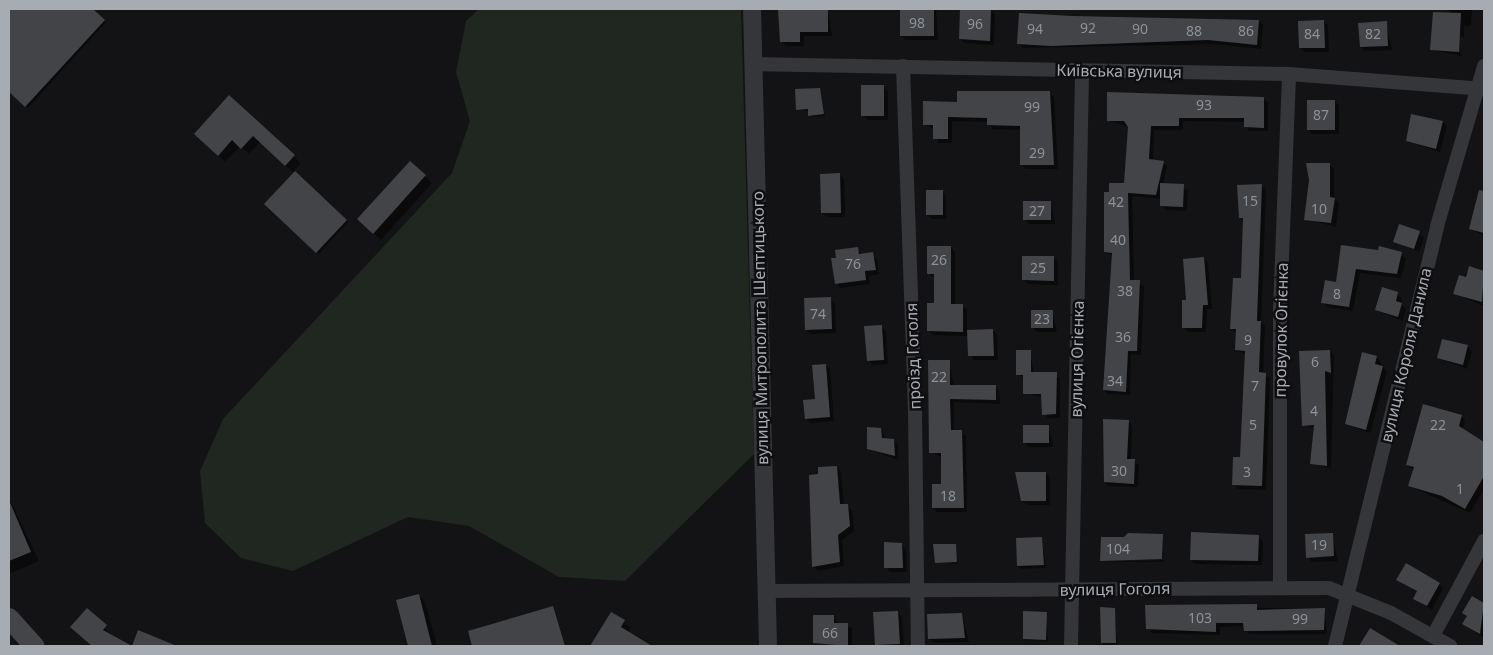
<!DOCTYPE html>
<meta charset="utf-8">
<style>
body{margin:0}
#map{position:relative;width:1493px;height:655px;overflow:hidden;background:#131315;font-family:"Noto Sans",sans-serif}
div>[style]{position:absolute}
.green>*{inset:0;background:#202620}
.shadow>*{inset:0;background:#0007}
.building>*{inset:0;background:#424447}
.minor>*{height:14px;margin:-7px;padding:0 7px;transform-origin:7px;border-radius:7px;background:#353639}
.tertiary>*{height:18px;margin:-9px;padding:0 9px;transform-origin:9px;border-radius:9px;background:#353639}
.secondary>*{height:20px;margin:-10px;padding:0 10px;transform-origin:10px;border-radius:10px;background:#434549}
span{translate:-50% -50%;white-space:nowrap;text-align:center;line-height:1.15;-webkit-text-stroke:5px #0e0e10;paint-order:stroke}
.number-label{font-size:14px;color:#8e9298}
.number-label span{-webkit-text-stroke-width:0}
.street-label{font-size:16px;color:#a7acb3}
.frame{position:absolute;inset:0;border:10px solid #a7acb3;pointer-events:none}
</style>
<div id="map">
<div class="green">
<i style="clip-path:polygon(479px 9px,741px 9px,754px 454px,625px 581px,559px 577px,469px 526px,408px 517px,293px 571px,241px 558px,205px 523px,200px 471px,223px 419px,452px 173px,470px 121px,456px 72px,466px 21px)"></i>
</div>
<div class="shadow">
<i style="clip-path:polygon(9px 9px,91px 9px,106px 22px,28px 108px,9px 91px)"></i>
<i style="clip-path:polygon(780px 9px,821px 9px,821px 15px,828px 10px,832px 36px,804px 36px,804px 46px,786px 46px,781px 41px)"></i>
<i style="clip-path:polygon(901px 9px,936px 9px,938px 40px,906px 40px,901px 36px)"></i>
<i style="clip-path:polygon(962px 9px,991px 10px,995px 14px,994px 45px,965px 43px,960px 39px)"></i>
<i style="clip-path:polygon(1450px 9px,1472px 9px,1471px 26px,1464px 26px,1464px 38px,1446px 26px)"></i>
<i style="clip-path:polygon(1020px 14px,1259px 21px,1263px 25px,1261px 49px,1214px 44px,1023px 48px,1018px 43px)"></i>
<i style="clip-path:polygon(1437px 18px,1462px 56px,1431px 50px)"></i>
<i style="clip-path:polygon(1324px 21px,1328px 26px,1329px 52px,1305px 52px,1300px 48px)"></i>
<i style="clip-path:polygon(1386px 23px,1392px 50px,1365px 51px,1361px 47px)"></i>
<i style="clip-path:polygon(883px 86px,888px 90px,888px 120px,867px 120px,863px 115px)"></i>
<i style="clip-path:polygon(820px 90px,825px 116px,811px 117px,809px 111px,797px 109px)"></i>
<i style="clip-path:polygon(1049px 92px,1054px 97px,1058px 169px,1026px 169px,1021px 164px,1021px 130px,993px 129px,988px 122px,952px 121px,952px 143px,938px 143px,934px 129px,924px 124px,958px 103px)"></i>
<i style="clip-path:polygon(229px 97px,301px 163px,294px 171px,348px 222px,319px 254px,266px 204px,294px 173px,260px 142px,249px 154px,240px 146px,225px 162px,202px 140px)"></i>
<i style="clip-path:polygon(1264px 99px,1268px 103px,1268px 131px,1249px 131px,1245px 122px,1183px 121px,1183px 130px,1154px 130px,1153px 160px,1167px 166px,1163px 185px,1188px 190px,1187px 211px,1165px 210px,1161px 199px,1132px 196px,1134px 281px,1144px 286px,1141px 355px,1131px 354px,1130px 395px,1108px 394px,1104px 390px,1113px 256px,1106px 252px,1110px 193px,1125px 185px,1129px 127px,1109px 121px)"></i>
<i style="clip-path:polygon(1335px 101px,1339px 106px,1339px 134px,1312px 134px,1308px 129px)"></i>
<i style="clip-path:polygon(1442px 122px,1447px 126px,1440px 152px,1407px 141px)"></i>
<i style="clip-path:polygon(410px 163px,432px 183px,381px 240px,365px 225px)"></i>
<i style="clip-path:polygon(1329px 164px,1334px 169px,1334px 198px,1339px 203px,1336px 227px,1305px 219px)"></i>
<i style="clip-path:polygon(840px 175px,844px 179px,845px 217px,827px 217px,822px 213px)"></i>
<i style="clip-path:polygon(1261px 185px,1266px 190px,1261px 322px,1265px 326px,1263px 374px,1270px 378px,1266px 490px,1238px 489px,1233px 484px,1241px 459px,1246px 354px,1236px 350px,1237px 333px,1231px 329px,1243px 280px,1245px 222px,1240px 217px)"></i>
<i style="clip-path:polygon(942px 192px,946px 196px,946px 219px,932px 219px,927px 215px)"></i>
<i style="clip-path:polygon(1051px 203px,1055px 224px,1029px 224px,1025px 220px)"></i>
<i style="clip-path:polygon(1477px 204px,1484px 206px,1484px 236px,1471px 229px)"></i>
<i style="clip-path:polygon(1400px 226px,1424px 237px,1419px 252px,1395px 241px)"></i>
<i style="clip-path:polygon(951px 247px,955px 252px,955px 305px,967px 309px,967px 331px,993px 330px,997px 335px,998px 360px,973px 360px,968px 336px,933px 335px,929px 331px,936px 305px,935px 278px,928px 273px)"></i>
<i style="clip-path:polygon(1380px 247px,1406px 258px,1401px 278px,1360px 273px,1353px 311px,1327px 307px,1323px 302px,1337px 284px)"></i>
<i style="clip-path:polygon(857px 248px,862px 255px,877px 258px,879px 274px,869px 276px,870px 284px,841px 288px,836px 283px,837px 259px)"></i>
<i style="clip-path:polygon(1054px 258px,1058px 262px,1058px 285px,1028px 284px,1023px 280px)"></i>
<i style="clip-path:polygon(1204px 258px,1208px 263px,1212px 309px,1207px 309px,1206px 332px,1188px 332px,1183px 327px,1188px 302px)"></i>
<i style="clip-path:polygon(1469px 268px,1484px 272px,1484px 306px,1455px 294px)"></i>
<i style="clip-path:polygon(1382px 289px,1402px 298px,1401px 304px,1406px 309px,1403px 321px,1376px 310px)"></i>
<i style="clip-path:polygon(830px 299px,835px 303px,836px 333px,811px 334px,806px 330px)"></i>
<i style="clip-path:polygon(1052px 311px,1057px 332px,1037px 332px,1032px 327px)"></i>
<i style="clip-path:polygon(881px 326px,886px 331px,888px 364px,873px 365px,868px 360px)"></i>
<i style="clip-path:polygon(1467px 346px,1472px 351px,1467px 369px,1438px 358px)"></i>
<i style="clip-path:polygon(1030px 351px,1034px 374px,1060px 378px,1060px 418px,1047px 418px,1043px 397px,1024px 393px,1024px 378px,1018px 374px)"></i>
<i style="clip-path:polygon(1330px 351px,1334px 355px,1331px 469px,1311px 463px,1315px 429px,1303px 425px)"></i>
<i style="clip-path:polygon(1377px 357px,1387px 372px,1370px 433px,1346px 424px)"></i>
<i style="clip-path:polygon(949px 361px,954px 386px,995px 386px,999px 391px,1000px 404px,954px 402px,954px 432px,966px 436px,967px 512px,937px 512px,933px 508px,942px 485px,942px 457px,930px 452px)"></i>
<i style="clip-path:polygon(825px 365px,830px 369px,834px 421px,811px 423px,806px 418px,816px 400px)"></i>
<i style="clip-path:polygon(1461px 416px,1465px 420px,1463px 430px,1482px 442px,1484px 439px,1484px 489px,1470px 513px,1409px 486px,1414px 470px,1407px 465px)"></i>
<i style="clip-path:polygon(1128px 422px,1132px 426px,1131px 461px,1139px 465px,1138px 487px,1109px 486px,1105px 482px)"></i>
<i style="clip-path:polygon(1049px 427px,1053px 447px,1029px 447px,1025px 443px)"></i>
<i style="clip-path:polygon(881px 430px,886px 440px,898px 444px,898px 460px,868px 449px)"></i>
<i style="clip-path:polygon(837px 467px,841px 472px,844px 505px,852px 510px,854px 531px,842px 540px,844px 566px,818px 571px,814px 567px)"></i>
<i style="clip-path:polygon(1046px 473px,1050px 478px,1050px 505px,1027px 505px,1022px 501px)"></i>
<i style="clip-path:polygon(9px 498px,39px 561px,9px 574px)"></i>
<i style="clip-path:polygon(1332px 534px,1338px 561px,1312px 562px,1307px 557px)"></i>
<i style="clip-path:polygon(1162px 536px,1164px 558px,1101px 560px,1102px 538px)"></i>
<i style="clip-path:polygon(1258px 537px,1263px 541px,1262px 565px,1195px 564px,1191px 560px)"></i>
<i style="clip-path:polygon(1042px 539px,1046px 568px,1021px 569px,1018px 566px)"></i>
<i style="clip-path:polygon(901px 544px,906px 549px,907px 572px,890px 572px,886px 567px)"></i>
<i style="clip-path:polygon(956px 545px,958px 564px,936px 562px)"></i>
<i style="clip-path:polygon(1164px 560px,1164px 562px,1103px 562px)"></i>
<i style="clip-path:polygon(1397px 580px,1439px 584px,1443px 588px,1432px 610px,1414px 598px,1417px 592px)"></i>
<i style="clip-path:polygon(418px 595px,425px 602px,437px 646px,406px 646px)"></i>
<i style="clip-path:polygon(1472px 597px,1484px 603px,1484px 638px,1464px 624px)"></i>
<i style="clip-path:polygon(1146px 606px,1324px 609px,1327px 634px,1249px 634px,1245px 626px,1220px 627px,1220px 635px,1151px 633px)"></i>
<i style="clip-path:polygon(552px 608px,565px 646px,474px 646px,470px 632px)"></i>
<i style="clip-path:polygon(87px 609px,112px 636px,130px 646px,95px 646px,79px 635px)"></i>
<i style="clip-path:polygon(1114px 609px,1117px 644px,1104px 645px,1102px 643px)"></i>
<i style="clip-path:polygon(898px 612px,902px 617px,904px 646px,879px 646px)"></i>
<i style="clip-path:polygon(611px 613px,631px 628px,628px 633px,650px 646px,591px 646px)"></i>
<i style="clip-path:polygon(1046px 613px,1048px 641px,1026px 640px,1024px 638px)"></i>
<i style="clip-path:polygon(962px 614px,969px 642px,934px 643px,929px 639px)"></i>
<i style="clip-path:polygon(834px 616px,838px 624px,852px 628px,852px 646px,815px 642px)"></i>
</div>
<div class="building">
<i style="clip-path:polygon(9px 9px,93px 9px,105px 20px,25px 107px,9px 92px)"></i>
<i style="clip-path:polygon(778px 9px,828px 9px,828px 32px,800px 32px,800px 42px,780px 42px)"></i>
<i style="clip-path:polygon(900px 9px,934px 9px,934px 36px,900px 36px)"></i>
<i style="clip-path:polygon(960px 9px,991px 9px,990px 41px,959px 39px)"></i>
<i style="clip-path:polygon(1433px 12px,1461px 13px,1459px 52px,1430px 50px)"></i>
<i style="clip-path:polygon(1019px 13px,1074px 16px,1259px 20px,1257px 45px,1208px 40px,1051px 46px,1017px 44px)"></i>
<i style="clip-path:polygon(1324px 20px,1325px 48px,1299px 48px,1298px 21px)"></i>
<i style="clip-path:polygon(1387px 21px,1388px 46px,1360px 47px,1358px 23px)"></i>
<i style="clip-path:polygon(861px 85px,884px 85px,884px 116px,861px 116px)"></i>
<i style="clip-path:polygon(820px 88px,824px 114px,808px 116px,808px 109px,796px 110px,795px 89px)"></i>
<i style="clip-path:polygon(957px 91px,1050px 91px,1054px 165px,1020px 165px,1020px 126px,987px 125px,987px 118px,948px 117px,948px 139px,933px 139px,933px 125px,923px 125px,923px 101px,957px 102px)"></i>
<i style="clip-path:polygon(1107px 92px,1264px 97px,1264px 128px,1244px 127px,1244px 118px,1179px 118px,1179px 126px,1151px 126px,1149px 159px,1164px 161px,1156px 195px,1128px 193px,1130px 280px,1140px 280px,1137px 351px,1128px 351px,1126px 392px,1103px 390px,1112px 253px,1104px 252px,1104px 192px,1109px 192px,1109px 183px,1124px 183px,1128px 127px,1124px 121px,1107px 121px)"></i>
<i style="clip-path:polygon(229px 95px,295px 155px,285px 166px,253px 136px,241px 149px,232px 140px,218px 156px,194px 134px)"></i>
<i style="clip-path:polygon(1307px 100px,1335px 100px,1335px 130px,1307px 130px)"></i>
<i style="clip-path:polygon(1411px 114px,1443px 121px,1436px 149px,1406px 141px)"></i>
<i style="clip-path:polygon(410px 161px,426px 175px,373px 234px,357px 219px)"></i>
<i style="clip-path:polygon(1306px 163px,1330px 163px,1330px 197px,1335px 198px,1331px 223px,1304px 220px,1309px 180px)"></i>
<i style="clip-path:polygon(295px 171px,347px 220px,316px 253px,264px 204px)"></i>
<i style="clip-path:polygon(840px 173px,841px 213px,821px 213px,820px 174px)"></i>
<i style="clip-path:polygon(1160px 183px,1184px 184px,1183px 207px,1160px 206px)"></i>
<i style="clip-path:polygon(1262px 184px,1257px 321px,1261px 321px,1259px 372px,1266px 373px,1262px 486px,1232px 485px,1233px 457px,1240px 457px,1245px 351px,1235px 350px,1236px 329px,1230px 329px,1233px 278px,1241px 278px,1243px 218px,1239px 218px,1237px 185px)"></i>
<i style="clip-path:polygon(926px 190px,943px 190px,943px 215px,926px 215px)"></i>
<i style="clip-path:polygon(1479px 190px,1484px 191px,1484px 233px,1469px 229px)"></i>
<i style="clip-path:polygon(1023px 201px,1051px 201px,1051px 220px,1023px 220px)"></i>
<i style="clip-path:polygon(1399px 224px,1420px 231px,1414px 249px,1393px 242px)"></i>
<i style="clip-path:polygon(1341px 245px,1378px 250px,1379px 246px,1402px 252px,1397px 274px,1356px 269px,1349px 307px,1321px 303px,1325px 280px,1336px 282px)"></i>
<i style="clip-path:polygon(927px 246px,951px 246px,951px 304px,963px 304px,963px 332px,927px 331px,927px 303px,934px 303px,934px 274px,927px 274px)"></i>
<i style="clip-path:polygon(858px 247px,859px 254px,873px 252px,876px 270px,865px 271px,866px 280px,835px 284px,831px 258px,836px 258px,835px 250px)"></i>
<i style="clip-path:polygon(1022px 256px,1054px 256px,1054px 281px,1022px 280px)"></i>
<i style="clip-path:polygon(1204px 257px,1208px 305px,1203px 305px,1202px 328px,1182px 328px,1182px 300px,1186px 300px,1183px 259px)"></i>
<i style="clip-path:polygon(1469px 266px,1484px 271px,1482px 302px,1453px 294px,1459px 275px,1466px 277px)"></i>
<i style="clip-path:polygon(1382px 287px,1398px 292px,1396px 301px,1402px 303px,1398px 317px,1375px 310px)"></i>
<i style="clip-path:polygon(831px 297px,832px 329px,805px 330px,804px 298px)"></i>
<i style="clip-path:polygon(1031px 310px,1053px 310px,1053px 328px,1031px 328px)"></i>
<i style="clip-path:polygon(882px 325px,884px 360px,867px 361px,864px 326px)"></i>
<i style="clip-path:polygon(993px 329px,994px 356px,968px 356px,967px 330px)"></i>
<i style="clip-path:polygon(1442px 339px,1468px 345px,1463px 365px,1437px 358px)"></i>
<i style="clip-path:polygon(1016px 350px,1031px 350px,1031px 372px,1057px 372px,1056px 414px,1042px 415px,1041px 394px,1023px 394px,1023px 375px,1016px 375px)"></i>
<i style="clip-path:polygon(1330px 350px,1331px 373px,1325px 371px,1327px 466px,1310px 464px,1314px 425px,1302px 426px,1299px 351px)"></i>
<i style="clip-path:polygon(1362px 352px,1377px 356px,1375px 364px,1383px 366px,1366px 430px,1345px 424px)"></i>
<i style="clip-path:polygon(928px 360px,950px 360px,950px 385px,996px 385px,996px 400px,950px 399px,951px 430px,962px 430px,964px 508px,932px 508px,932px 484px,941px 484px,941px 453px,929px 453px)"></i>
<i style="clip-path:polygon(826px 364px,830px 417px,805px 419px,803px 400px,815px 399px,812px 365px)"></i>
<i style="clip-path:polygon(1423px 404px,1462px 415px,1459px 426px,1484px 442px,1484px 476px,1465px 509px,1442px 496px,1408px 486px,1414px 467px,1406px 465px)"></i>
<i style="clip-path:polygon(1103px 419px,1129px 420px,1127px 459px,1135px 459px,1134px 484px,1104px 482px)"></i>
<i style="clip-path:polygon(1023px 425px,1049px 425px,1049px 443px,1023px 443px)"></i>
<i style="clip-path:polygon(867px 427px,881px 428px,882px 438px,894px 439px,895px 456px,867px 449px)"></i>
<i style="clip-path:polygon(837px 466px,840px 504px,848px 504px,850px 526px,838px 535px,840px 562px,812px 567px,809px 475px,818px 474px,818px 467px)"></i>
<i style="clip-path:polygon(1015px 472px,1046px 472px,1046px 501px,1021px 501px)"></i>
<i style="clip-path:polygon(9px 500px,31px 552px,9px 561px)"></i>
<i style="clip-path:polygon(1191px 532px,1259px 535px,1258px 561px,1190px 560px)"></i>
<i style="clip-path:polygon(1128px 533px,1163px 534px,1162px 559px,1100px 561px,1101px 537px,1124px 537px)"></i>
<i style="clip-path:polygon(1333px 533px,1334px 556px,1306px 558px,1305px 534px)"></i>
<i style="clip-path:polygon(1042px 537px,1044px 565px,1017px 566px,1016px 538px)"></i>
<i style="clip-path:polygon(884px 542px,902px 543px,903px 568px,884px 568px)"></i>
<i style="clip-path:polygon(933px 544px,956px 544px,957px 562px,935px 563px)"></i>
<i style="clip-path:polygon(1406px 563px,1440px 583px,1427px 606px,1413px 599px,1417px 591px,1396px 580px)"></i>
<i style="clip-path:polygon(419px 594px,432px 646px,408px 646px,396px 600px)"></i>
<i style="clip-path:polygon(1472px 596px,1484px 603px,1480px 634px,1462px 624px,1467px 616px,1462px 613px)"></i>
<i style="clip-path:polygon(1257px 604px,1257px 610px,1325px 608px,1324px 630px,1244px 631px,1243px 623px,1216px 623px,1216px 632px,1146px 629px,1145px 605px)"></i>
<i style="clip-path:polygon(553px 606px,565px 646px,472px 646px,468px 631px)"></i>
<i style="clip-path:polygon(1100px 607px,1115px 608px,1116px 643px,1101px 643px)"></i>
<i style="clip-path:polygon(87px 608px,107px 625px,103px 630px,132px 646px,138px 630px,177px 646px,92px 646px,70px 627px)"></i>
<i style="clip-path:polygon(898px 611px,900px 644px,875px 645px,873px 612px)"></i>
<i style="clip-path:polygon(1023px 611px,1047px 612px,1046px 640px,1023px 639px)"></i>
<i style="clip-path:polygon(611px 612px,625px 620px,621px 627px,652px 646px,590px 646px)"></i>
<i style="clip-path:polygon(962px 613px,965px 638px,928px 639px,927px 614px)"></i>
<i style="clip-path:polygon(813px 615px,834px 615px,834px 623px,848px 623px,848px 646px,813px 643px)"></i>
<i style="clip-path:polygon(1370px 628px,1400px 646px,1359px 646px)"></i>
</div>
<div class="minor">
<i style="left:753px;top:64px;width:536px;rotate:1.07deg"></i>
<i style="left:1289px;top:74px;width:196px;rotate:4.4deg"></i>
<i style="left:903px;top:66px;width:345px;rotate:88deg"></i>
<i style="left:915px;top:411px;width:235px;rotate:89.3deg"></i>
<i style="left:1280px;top:586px;width:276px;rotate:-90deg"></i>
<i style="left:1280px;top:310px;width:236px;rotate:-87.8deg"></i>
<i style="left:766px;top:591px;width:563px;rotate:-0.31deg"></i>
<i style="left:1329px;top:588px;width:67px;rotate:22deg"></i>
<i style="left:1391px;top:613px;width:68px;rotate:29.2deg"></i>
<i style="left:1433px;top:636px;width:108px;rotate:-61.8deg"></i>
<i style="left:1071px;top:646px;width:575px;rotate:-88.9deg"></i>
<i style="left:1335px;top:646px;width:432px;rotate:-76.3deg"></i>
<i style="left:1437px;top:226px;width:167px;rotate:-73.6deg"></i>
</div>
<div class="tertiary">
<i style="left:752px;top:9px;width:637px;rotate:88.56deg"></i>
</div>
<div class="secondary">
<i style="left:9px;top:618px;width:38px;rotate:48deg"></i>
</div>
<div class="number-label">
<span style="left:917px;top:23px">98</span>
<span style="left:975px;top:24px">96</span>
<span style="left:1088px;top:28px">92</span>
<span style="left:1035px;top:29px">94</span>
<span style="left:1140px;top:29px">90</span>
<span style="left:1194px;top:31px">88</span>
<span style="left:1246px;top:31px">86</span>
<span style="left:1312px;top:34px">84</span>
<span style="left:1373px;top:34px">82</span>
<span style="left:1204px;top:105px">93</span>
<span style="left:1032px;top:107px">99</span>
<span style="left:1321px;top:115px">87</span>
<span style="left:1037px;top:153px">29</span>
<span style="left:1250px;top:201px">15</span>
<span style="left:1116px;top:202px">42</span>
<span style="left:1319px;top:209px">10</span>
<span style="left:1037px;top:211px">27</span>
<span style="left:1118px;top:240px">40</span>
<span style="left:939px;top:260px">26</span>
<span style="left:853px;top:264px">76</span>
<span style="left:1038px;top:268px">25</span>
<span style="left:1125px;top:291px">38</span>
<span style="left:1337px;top:294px">8</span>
<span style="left:818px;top:314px">74</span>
<span style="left:1042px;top:319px">23</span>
<span style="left:1123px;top:337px">36</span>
<span style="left:1248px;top:340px">9</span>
<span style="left:1315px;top:362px">6</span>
<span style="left:939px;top:377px">22</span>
<span style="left:1115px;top:381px">34</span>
<span style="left:1255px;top:386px">7</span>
<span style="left:1314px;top:411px">4</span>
<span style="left:1253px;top:425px">5</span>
<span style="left:1438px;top:425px">22</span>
<span style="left:1119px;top:471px">30</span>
<span style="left:1247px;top:472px">3</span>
<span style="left:1460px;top:489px">1</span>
<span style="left:948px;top:496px">18</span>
<span style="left:1319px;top:545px">19</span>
<span style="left:1118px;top:549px">104</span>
<span style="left:1200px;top:618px">103</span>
<span style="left:1300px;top:619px">99</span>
<span style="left:830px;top:633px">66</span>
</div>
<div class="street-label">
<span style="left:1119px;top:71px;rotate:1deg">Київська вулиця</span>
<span style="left:760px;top:328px;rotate:-91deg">вулиця Митрополита Шептицького</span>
<span style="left:1281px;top:330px;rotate:-89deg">провулок Огієнка</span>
<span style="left:1406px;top:355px;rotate:-77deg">вулиця Короля Данила</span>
<span style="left:913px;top:356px;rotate:-92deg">проїзд Гоголя</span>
<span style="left:1077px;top:359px;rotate:-89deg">вулиця Огієнка</span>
<span style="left:1115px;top:589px;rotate:-1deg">вулиця Гоголя</span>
</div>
<div class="frame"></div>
</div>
